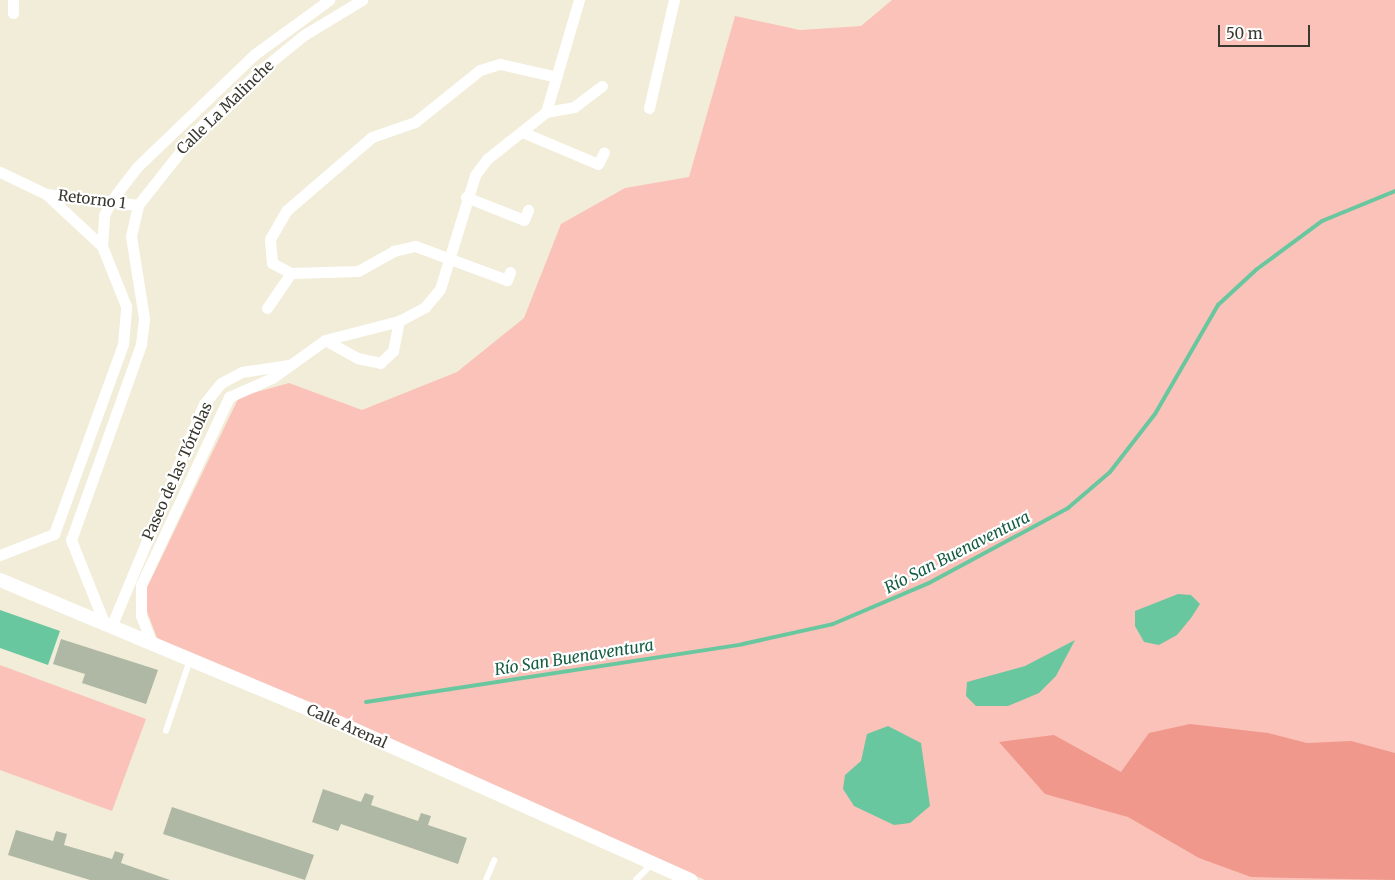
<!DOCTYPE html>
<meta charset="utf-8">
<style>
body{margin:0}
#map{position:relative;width:1395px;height:880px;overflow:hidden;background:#f2edd8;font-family:Merriweather,serif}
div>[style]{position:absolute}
.green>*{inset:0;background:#fac2b9}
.forest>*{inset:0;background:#f0988b}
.water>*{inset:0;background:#69c79f}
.stream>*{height:4px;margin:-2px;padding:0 2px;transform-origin:2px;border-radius:2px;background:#69c79f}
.building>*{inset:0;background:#aeb8a5}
.service>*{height:5.5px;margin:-2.75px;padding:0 2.75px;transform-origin:2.75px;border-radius:2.75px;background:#fff}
.minor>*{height:11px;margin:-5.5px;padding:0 5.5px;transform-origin:5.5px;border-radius:5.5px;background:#fff}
.tertiary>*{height:14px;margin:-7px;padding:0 7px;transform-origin:7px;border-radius:7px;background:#fff}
span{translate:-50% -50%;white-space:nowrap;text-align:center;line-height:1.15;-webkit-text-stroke:4.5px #fff;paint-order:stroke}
.street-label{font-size:15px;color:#3a3930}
.water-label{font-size:16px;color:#145d42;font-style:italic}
.scale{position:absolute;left:1218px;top:25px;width:92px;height:22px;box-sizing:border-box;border:2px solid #3a3930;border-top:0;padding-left:6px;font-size:15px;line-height:18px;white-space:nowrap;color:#3a3930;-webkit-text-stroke:4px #fff;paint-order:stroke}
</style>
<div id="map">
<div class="green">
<i style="clip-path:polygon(892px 0,1395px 0,1395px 880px,705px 880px,157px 638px,142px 598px,239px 397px,289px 383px,362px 410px,457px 372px,524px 318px,561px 224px,625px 188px,689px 177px,735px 16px,800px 30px,861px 26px)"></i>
<i style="clip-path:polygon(0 665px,146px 719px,112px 811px,0 770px)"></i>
</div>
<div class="forest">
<i style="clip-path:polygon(1190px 724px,1268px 733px,1307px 743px,1351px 741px,1395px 753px,1395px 880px,1251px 877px,1199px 858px,1128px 817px,1045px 794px,999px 742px,1054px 735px,1121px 772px,1149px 733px)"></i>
</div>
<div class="water">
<i style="clip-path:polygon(1178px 594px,1191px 595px,1200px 604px,1191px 618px,1177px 635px,1159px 645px,1144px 642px,1135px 626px,1135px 611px)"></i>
<i style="clip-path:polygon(0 610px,60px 631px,48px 665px,0 648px)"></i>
<i style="clip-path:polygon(1075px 640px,1056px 676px,1039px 693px,1008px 706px,976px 706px,966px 696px,967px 682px,1025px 666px)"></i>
<i style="clip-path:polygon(888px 726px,921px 743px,930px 806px,910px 823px,894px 825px,854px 806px,843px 789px,845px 775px,861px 761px,867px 734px)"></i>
</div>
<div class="stream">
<i style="left:366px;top:702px;width:381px;rotate:-8.7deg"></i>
<i style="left:743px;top:644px;width:92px;rotate:-12.5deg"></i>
<i style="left:833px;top:624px;width:104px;rotate:-23.1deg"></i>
<i style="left:929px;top:583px;width:158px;rotate:-28.3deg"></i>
<i style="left:1068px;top:508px;width:55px;rotate:-40.6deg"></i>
<i style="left:1110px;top:472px;width:73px;rotate:-52.2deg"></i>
<i style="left:1155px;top:414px;width:126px;rotate:-60deg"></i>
<i style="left:1218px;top:305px;width:53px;rotate:-42.7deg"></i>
<i style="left:1257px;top:269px;width:81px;rotate:-36.4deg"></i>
<i style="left:1322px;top:221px;width:79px;rotate:-22.3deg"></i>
</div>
<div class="building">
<i style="clip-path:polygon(61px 639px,158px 670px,146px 704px,82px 683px,85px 674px,53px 664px)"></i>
<i style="clip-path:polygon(323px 789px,361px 802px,365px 793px,374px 796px,371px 805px,418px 821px,421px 813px,431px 816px,428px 825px,467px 838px,458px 864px,341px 824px,338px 831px,312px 822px)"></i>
<i style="clip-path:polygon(172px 807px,314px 855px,305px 880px,163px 834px)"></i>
<i style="clip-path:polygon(16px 830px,53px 841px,56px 831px,67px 834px,64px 845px,112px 859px,115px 851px,124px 854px,121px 863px,170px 880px,90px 880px,8px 855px)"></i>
</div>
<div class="service">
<i style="left:166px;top:731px;width:75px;rotate:-71.3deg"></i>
<i style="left:486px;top:880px;width:21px;rotate:-67deg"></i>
<i style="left:636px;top:880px;width:23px;rotate:-45deg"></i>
</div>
<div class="minor">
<i style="left:13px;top:13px;width:13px;rotate:-90deg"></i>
<i style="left:649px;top:108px;width:111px;rotate:-77deg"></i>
<i style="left:546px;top:112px;width:28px;rotate:-10deg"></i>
<i style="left:574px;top:107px;width:35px;rotate:-37deg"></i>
<i style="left:522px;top:132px;width:82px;rotate:22.8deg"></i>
<i style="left:598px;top:164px;width:13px;rotate:-63deg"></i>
<i style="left:0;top:172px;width:51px;rotate:25.6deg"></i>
<i style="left:46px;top:194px;width:76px;rotate:42.9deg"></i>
<i style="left:46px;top:194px;width:93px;rotate:6.8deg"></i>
<i style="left:466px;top:197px;width:62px;rotate:21.6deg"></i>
<i style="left:524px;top:220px;width:11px;rotate:-68deg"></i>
<i style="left:510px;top:272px;width:9px;rotate:111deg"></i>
<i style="left:507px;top:280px;width:98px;rotate:-159.7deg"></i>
<i style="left:415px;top:246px;width:22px;rotate:167deg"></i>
<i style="left:394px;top:251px;width:41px;rotate:150.9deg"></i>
<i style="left:358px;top:271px;width:67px;rotate:178.3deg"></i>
<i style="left:291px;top:273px;width:21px;rotate:-152deg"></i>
<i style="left:272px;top:263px;width:24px;rotate:-95deg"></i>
<i style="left:270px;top:239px;width:34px;rotate:-60deg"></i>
<i style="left:287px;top:210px;width:112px;rotate:-40.7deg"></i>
<i style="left:372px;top:137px;width:46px;rotate:-19.2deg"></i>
<i style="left:415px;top:122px;width:83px;rotate:-38.7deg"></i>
<i style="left:480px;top:70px;width:21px;rotate:-17deg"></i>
<i style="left:500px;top:64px;width:58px;rotate:12.8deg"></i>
<i style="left:267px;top:308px;width:42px;rotate:-55.6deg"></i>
<i style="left:325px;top:340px;width:37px;rotate:29deg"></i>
<i style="left:357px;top:358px;width:24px;rotate:12deg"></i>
<i style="left:380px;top:363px;width:18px;rotate:-43deg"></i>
<i style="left:393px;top:351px;width:31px;rotate:-79deg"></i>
<i style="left:0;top:555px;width:58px;rotate:-21.3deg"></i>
<i style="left:54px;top:534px;width:202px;rotate:-70deg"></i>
<i style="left:123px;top:344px;width:38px;rotate:-85deg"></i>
<i style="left:126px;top:306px;width:65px;rotate:-111.8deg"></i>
<i style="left:102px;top:246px;width:31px;rotate:-86deg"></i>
<i style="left:104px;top:215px;width:16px;rotate:-63deg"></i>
<i style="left:111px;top:201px;width:43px;rotate:-52.6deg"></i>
<i style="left:137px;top:167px;width:163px;rotate:-43.8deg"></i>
<i style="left:255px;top:54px;width:92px;rotate:-36.1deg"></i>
<i style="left:105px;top:625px;width:92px;rotate:-111.8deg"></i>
<i style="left:71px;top:540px;width:208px;rotate:-70.3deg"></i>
<i style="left:141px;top:344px;width:26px;rotate:-83deg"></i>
<i style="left:144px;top:318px;width:83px;rotate:-99deg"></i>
<i style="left:131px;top:236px;width:32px;rotate:-77deg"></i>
<i style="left:138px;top:205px;width:98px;rotate:-51.6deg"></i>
<i style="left:199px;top:128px;width:85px;rotate:-43.1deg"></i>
<i style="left:261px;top:70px;width:55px;rotate:-39.1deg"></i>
<i style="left:304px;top:35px;width:68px;rotate:-31.1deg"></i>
<i style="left:111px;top:627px;width:242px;rotate:-67.4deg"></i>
<i style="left:204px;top:404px;width:27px;rotate:-51deg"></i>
<i style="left:221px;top:383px;width:24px;rotate:-28deg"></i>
<i style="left:242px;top:372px;width:47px;rotate:-8.7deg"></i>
<i style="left:152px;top:644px;width:30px;rotate:-111deg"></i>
<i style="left:141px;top:616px;width:31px;rotate:-90deg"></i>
<i style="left:141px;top:585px;width:208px;rotate:-64.9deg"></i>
<i style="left:229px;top:397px;width:47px;rotate:-23.8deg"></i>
<i style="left:272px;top:378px;width:65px;rotate:-35.6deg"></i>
<i style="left:325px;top:340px;width:76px;rotate:-14.4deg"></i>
<i style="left:399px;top:321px;width:30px;rotate:-28deg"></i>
<i style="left:425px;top:307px;width:23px;rotate:-50deg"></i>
<i style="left:440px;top:289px;width:119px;rotate:-72.9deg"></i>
<i style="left:475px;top:175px;width:20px;rotate:-53deg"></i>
<i style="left:487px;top:159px;width:75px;rotate:-38.5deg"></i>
<i style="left:546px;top:112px;width:117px;rotate:-73.6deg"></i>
</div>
<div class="tertiary">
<i style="left:0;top:580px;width:334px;rotate:22.7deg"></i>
<i style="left:308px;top:709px;width:419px;rotate:24.1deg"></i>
</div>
<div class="street-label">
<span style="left:225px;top:107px;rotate:-44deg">Calle La Malinche</span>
<span style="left:92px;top:199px;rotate:7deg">Retorno 1</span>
<span style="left:177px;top:471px;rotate:-66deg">Paseo de las Tórtolas</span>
<span style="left:347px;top:726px;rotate:24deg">Calle Arenal</span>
</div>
<div class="water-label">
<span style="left:957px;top:552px;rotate:-27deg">Río San Buenaventura</span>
<span style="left:574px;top:657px;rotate:-9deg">Río San Buenaventura</span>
</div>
<div class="scale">50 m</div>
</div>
